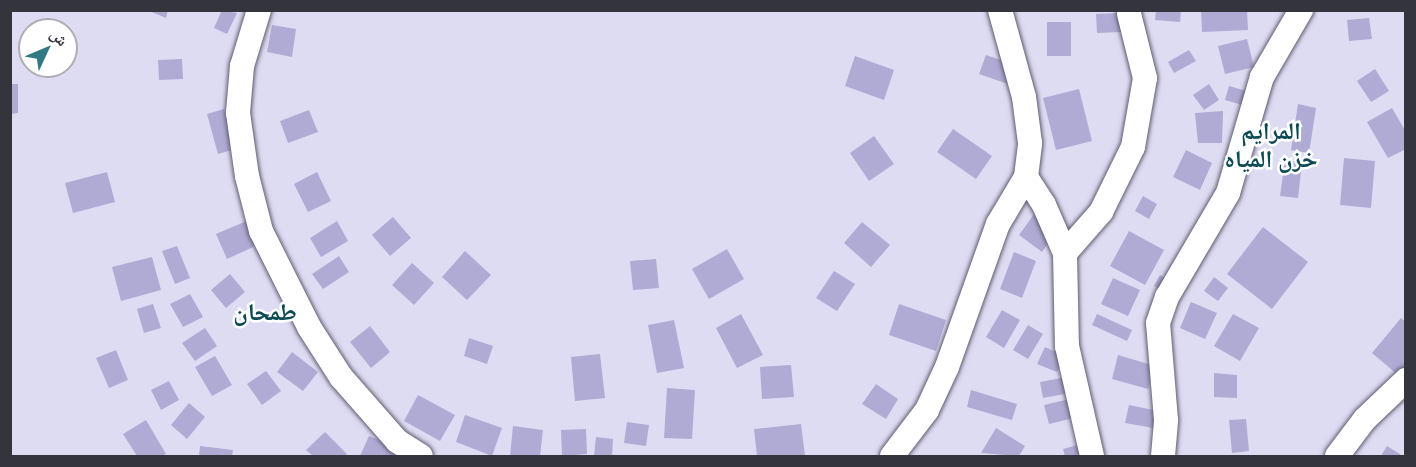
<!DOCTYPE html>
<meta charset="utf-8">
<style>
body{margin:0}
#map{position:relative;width:1416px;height:467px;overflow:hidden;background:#dedcf3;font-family:Inter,"Noto Naskh Arabic",sans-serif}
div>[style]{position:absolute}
.building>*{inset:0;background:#afabd4}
.roads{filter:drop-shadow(0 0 2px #5e5c70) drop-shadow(0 0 2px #5e5c70)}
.minor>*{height:24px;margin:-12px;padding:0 12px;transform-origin:12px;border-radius:12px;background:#fff}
span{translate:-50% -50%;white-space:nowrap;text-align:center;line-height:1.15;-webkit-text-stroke:5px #fff;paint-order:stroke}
.district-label{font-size:24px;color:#0d4a54;font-weight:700}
.frame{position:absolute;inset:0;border:12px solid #34343d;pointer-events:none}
.north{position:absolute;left:18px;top:18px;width:60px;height:60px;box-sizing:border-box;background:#fff;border:2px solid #aeaeb1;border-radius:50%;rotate:46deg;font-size:16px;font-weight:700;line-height:24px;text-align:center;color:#34343d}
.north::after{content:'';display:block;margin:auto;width:21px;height:27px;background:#327885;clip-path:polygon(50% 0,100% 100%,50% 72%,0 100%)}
</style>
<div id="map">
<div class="building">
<i style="clip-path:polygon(147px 10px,168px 10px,166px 18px)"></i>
<i style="clip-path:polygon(222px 10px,237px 13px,227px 34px,214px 28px)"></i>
<i style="clip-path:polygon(1156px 10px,1181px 10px,1180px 22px,1155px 20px)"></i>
<i style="clip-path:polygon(1201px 10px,1247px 10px,1248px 30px,1202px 32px)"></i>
<i style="clip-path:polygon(1120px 13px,1121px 32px,1097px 33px,1096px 14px)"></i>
<i style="clip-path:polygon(1369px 18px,1372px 39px,1349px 41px,1347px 20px)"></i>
<i style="clip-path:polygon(1047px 22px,1071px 22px,1071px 56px,1047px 56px)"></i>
<i style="clip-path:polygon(272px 25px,296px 29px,292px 57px,267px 52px)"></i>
<i style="clip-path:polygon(1247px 39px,1254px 67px,1225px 74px,1218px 46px)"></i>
<i style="clip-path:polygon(1189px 50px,1196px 61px,1174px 73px,1168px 62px)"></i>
<i style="clip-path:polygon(986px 55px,1015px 65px,1008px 84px,979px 74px)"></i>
<i style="clip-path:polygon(855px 56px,894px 70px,884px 100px,845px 86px)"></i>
<i style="clip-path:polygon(182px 59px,183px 79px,159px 80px,158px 60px)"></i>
<i style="clip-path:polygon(1375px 69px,1389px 91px,1371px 102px,1357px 81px)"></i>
<i style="clip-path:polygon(10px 84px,18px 84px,18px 113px,10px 114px)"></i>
<i style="clip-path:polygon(1209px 84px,1219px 100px,1204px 110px,1193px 95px)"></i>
<i style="clip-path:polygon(1229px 86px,1253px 93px,1249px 107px,1225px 100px)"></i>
<i style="clip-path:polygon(1079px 89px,1092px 141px,1056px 150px,1043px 98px)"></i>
<i style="clip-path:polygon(1298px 104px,1316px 108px,1309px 153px,1291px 150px)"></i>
<i style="clip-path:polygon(1392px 108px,1406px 132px,1406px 149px,1388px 158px,1367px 122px)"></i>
<i style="clip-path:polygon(224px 109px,235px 149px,218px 154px,207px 114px)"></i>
<i style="clip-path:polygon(309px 110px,318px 132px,288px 143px,280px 121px)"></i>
<i style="clip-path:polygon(1223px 111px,1222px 143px,1198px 143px,1195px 113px)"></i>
<i style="clip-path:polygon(953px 129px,992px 156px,976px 179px,937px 152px)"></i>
<i style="clip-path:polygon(874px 136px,894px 164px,869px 181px,850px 153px)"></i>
<i style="clip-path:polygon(1186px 150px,1212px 163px,1200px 190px,1173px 177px)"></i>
<i style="clip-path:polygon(1344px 158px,1375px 161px,1371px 208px,1340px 205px)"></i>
<i style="clip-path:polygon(1285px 160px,1302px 163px,1298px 198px,1280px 196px)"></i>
<i style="clip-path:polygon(107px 172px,115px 202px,73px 213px,65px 183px)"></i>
<i style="clip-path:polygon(317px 172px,331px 201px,308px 212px,294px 184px)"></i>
<i style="clip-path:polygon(1143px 196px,1157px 204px,1149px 219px,1135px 211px)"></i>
<i style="clip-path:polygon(1037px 210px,1060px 226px,1042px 252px,1019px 235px)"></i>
<i style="clip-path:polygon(393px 217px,411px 238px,390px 256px,372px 235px)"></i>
<i style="clip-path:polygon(249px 220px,260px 244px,227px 259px,216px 234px)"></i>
<i style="clip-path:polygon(337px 221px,348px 241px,321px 257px,310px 238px)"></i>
<i style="clip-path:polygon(862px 222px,890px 245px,871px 267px,844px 243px)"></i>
<i style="clip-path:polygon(1263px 227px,1308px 262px,1272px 309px,1227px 274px)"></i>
<i style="clip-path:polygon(1129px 231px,1164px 250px,1145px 285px,1110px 266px)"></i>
<i style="clip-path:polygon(177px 246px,190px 278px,175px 284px,162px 251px)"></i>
<i style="clip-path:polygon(727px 249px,744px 279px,709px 299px,692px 269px)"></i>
<i style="clip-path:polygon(465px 251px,491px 275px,467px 300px,442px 277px)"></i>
<i style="clip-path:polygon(1014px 252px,1036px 261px,1022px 298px,1000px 289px)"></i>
<i style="clip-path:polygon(339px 256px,349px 272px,323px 289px,312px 274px)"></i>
<i style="clip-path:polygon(152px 257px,161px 290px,121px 301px,112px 267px)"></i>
<i style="clip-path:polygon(656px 259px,659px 288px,633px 290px,630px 261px)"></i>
<i style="clip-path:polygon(412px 263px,434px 283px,414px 305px,392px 285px)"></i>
<i style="clip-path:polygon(834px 271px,855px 284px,837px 311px,816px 298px)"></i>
<i style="clip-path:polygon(230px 274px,245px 292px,226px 308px,211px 290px)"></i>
<i style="clip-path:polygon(1160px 275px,1182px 287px,1176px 299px,1154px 286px)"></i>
<i style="clip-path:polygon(1214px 277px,1228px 288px,1218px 301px,1204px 291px)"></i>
<i style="clip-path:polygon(1113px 278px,1140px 290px,1128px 316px,1101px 304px)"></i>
<i style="clip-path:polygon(190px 294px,203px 317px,183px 327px,170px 304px)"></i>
<i style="clip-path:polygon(1191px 302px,1217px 313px,1205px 339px,1180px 328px)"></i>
<i style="clip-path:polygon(153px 304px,161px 328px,144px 333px,137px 309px)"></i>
<i style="clip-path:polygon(899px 304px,946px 320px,936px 351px,889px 335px)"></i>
<i style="clip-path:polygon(1002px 310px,1020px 320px,1004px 348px,986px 337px)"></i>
<i style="clip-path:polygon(741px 314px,763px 355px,737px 368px,716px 328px)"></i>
<i style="clip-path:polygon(1097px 314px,1132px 330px,1127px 341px,1092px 325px)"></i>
<i style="clip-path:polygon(1233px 314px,1259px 328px,1240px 361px,1214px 346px)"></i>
<i style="clip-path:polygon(1401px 318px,1406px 322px,1406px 366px,1398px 375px,1372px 353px)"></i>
<i style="clip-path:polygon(674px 320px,684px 368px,657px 373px,648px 325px)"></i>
<i style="clip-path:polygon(1028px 325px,1043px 334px,1028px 359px,1013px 350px)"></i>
<i style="clip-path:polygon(370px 326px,390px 352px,371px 368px,350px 342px)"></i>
<i style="clip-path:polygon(205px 328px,217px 346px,195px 361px,182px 343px)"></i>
<i style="clip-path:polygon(469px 338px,493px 346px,487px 364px,464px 356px)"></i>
<i style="clip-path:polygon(1045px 347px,1064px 356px,1057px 372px,1037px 364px)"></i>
<i style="clip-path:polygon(116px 350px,128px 380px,109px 388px,96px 358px)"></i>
<i style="clip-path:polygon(292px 352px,318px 372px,303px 391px,277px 372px)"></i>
<i style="clip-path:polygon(600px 354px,605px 398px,575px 401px,571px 357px)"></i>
<i style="clip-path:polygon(1118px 355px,1155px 366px,1148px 389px,1112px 379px)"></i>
<i style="clip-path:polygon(215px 356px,232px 385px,212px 396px,195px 367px)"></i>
<i style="clip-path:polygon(791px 365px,794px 397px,762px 399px,760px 367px)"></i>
<i style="clip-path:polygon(266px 371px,281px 391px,262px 405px,247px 384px)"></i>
<i style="clip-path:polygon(1214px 373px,1237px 375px,1237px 398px,1214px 397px)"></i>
<i style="clip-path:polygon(1072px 376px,1075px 392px,1043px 398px,1040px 382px)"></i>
<i style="clip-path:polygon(169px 381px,179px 400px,161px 410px,151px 390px)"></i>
<i style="clip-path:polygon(876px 384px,898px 399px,886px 419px,862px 404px)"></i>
<i style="clip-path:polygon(667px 388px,695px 390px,692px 439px,664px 438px)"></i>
<i style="clip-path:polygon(971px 390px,1017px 404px,1012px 420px,967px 407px)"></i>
<i style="clip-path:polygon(418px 395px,455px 415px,440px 441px,404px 421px)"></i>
<i style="clip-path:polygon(1074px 398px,1078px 417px,1049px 424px,1044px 405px)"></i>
<i style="clip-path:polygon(189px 403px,205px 417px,187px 439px,171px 425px)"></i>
<i style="clip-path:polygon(1129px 405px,1163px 412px,1159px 429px,1125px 423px)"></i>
<i style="clip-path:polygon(465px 415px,502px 428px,492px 456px,456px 442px)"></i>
<i style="clip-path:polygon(1246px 419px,1249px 451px,1232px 453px,1229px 420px)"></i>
<i style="clip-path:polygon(146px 420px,166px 454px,161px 456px,137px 456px,123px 434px)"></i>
<i style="clip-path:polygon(627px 422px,649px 425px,646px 446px,624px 443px)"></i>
<i style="clip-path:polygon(801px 424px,805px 456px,757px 456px,754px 429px)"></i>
<i style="clip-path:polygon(513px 426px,543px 430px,540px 456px,510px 456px)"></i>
<i style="clip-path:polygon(996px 428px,1025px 446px,1019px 456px,981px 453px)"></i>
<i style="clip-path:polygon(586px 429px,587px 454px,562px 456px,561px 430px)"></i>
<i style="clip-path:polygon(325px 432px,347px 454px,345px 456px,313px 456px,306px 450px)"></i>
<i style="clip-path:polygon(369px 436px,397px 447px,393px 456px,360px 456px)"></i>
<i style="clip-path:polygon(596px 437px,613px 439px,612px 456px,594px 456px)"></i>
<i style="clip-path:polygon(1088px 442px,1092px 456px,1065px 456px,1063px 449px)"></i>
<i style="clip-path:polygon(200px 446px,233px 450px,232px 456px,199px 456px)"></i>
<i style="clip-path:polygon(1387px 446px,1403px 456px,1381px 456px)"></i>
</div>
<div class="roads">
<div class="minor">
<i style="left:259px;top:10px;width:59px;rotate:106.9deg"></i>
<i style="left:242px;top:66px;width:47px;rotate:94.9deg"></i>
<i style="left:238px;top:113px;width:64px;rotate:81.9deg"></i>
<i style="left:247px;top:176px;width:57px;rotate:75.7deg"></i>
<i style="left:261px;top:231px;width:107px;rotate:63.4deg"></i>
<i style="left:309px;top:327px;width:59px;rotate:57.4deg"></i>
<i style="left:341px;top:377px;width:85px;rotate:48.8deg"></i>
<i style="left:397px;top:441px;width:28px;rotate:32deg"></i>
<i style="left:1026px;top:177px;width:33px;rotate:57deg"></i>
<i style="left:1044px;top:205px;width:52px;rotate:66.4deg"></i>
<i style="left:1065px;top:253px;width:93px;rotate:88.8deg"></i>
<i style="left:1067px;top:346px;width:113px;rotate:77.2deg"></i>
<i style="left:1065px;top:253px;width:55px;rotate:-48.7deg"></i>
<i style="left:1101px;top:212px;width:72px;rotate:-63.8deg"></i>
<i style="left:1133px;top:147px;width:70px;rotate:-80.1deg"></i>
<i style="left:1145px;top:78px;width:66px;rotate:-104deg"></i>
<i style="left:892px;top:456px;width:58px;rotate:-52.7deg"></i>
<i style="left:927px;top:410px;width:47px;rotate:-65.1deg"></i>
<i style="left:947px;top:367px;width:152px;rotate:-70.4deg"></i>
<i style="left:998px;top:224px;width:55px;rotate:-59.2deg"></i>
<i style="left:1026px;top:177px;width:34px;rotate:-83deg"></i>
<i style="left:1030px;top:143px;width:46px;rotate:-97.4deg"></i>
<i style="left:1024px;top:97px;width:90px;rotate:-105.4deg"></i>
<i style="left:1163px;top:456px;width:36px;rotate:-85deg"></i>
<i style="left:1166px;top:420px;width:97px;rotate:-94.7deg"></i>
<i style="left:1158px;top:323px;width:28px;rotate:-71deg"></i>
<i style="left:1167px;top:297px;width:121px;rotate:-59.6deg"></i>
<i style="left:1228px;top:193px;width:121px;rotate:-73.7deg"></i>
<i style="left:1262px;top:77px;width:78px;rotate:-59.8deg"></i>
<i style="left:1337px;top:456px;width:46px;rotate:-52.9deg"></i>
<i style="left:1365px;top:419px;width:57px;rotate:-43.6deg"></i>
</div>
</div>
<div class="district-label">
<span style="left:1271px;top:145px">المرايم<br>خزن المياه</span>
<span style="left:265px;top:312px">طمحان</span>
</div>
<div class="frame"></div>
<div class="north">ش</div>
</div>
